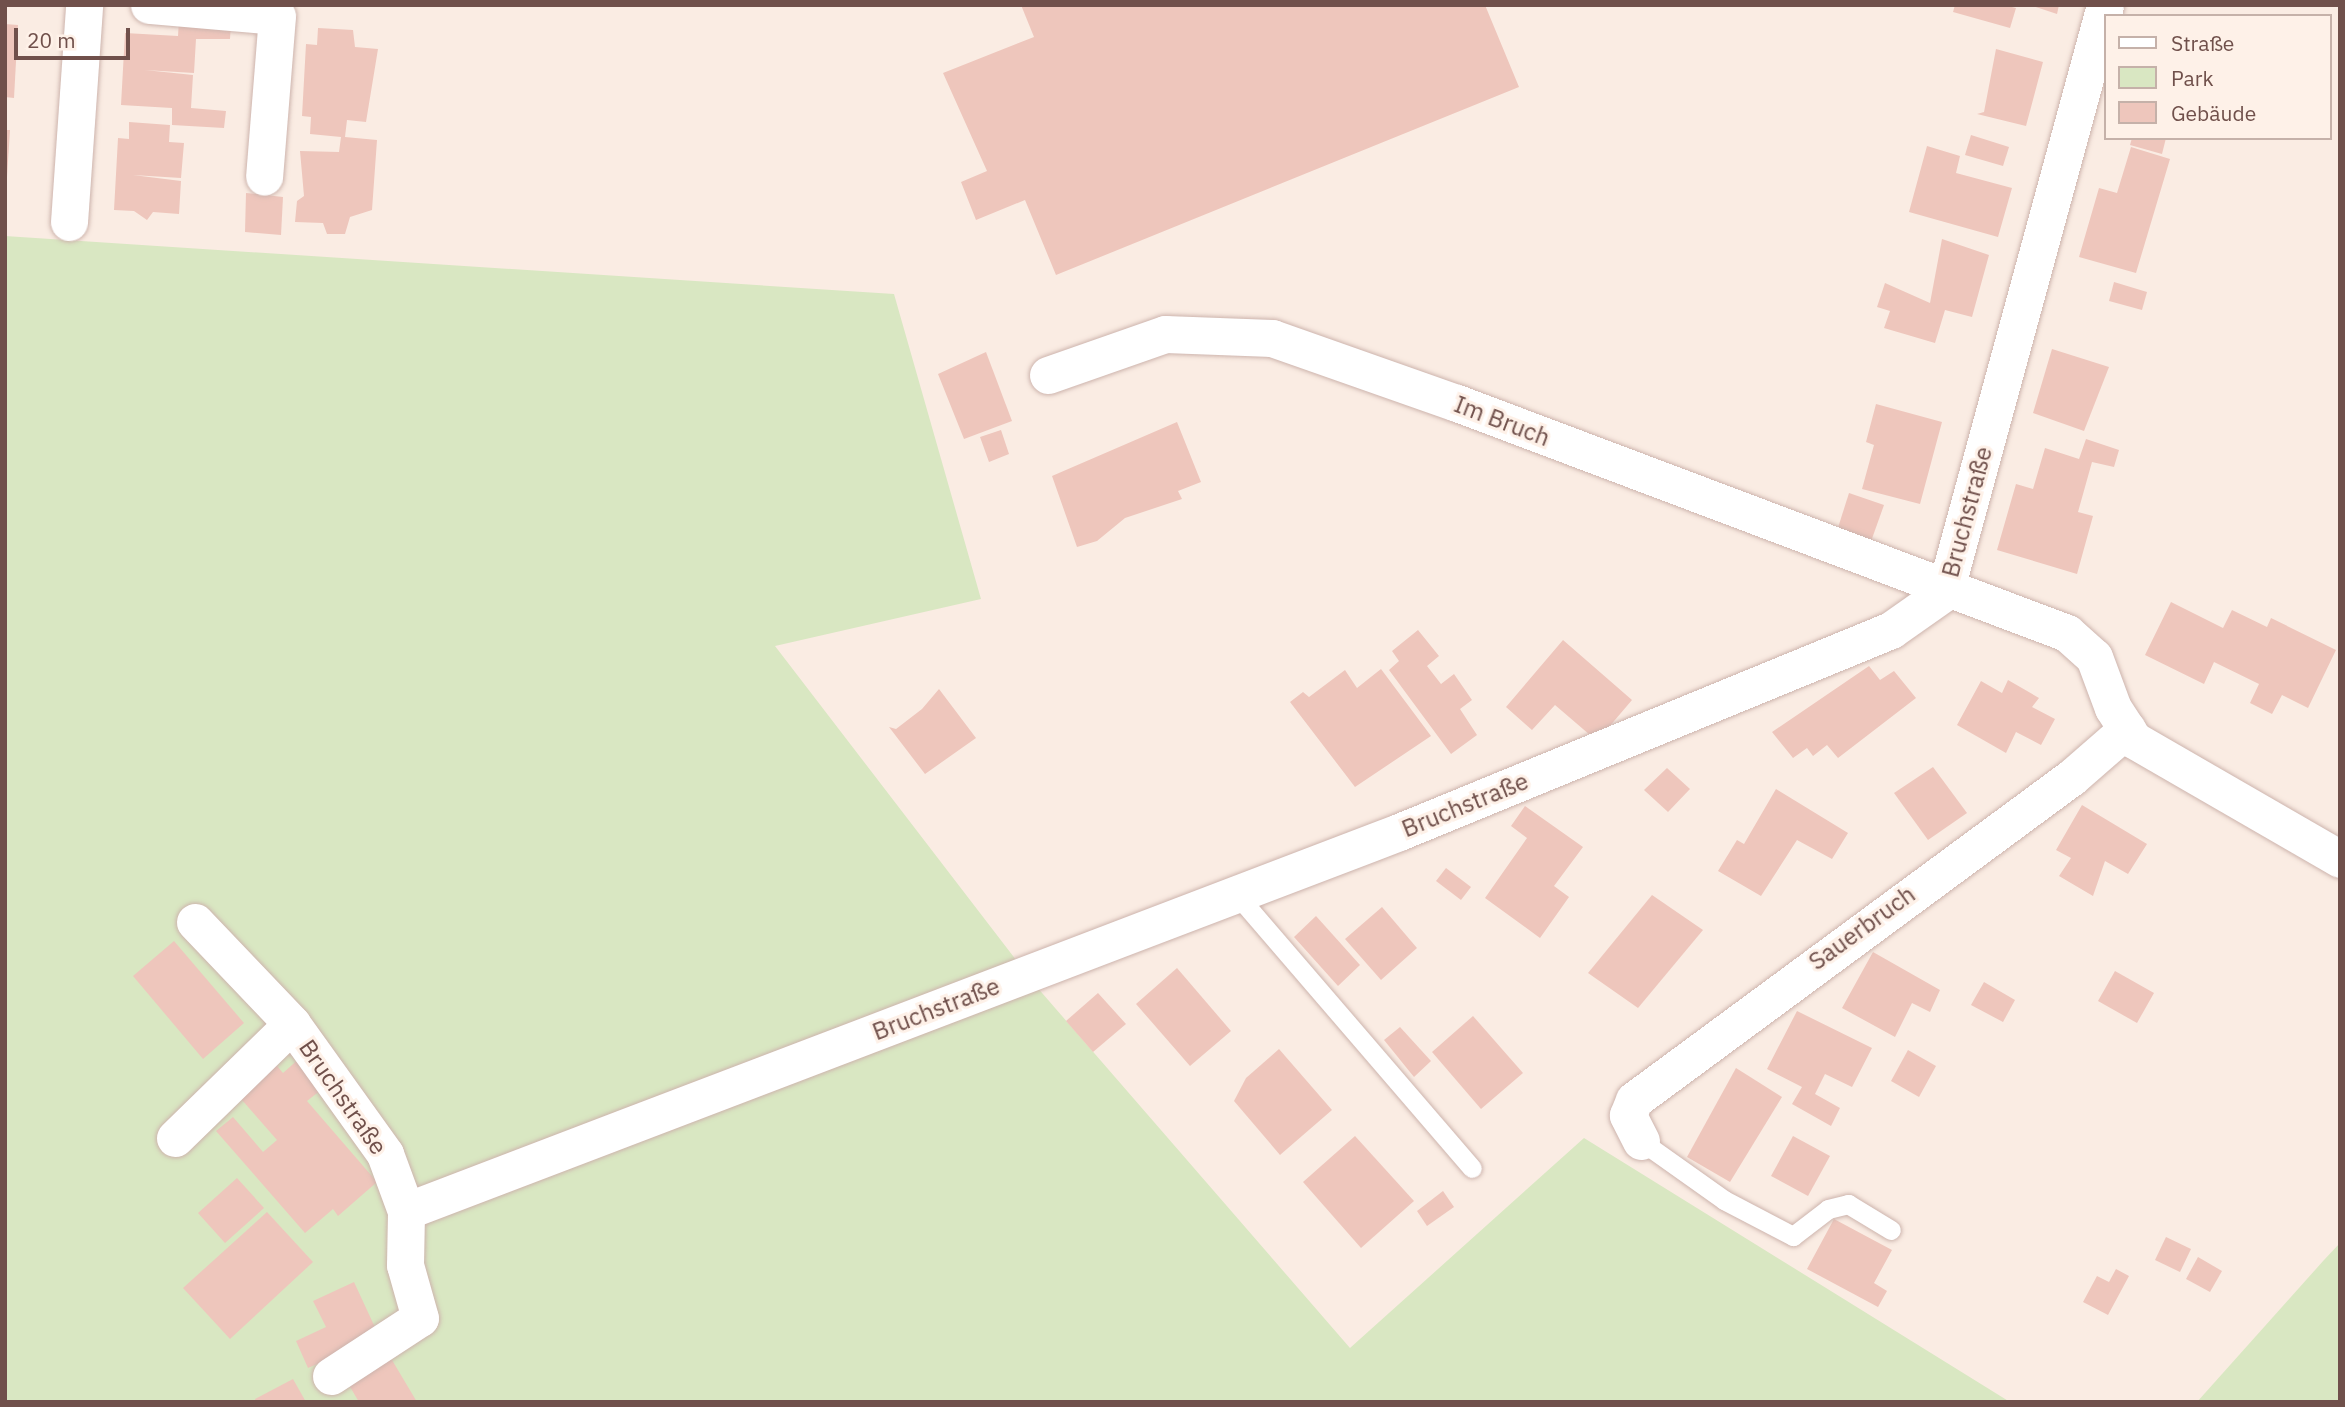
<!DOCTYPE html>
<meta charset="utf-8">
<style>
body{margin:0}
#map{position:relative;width:2345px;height:1407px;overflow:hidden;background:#faece3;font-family:"IBM Plex Sans",sans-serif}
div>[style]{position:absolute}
.green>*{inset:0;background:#d9e7c2}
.building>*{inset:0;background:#eec6bc}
.roads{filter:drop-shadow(0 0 2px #cdb4ad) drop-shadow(0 0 2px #cdb4ad)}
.service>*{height:19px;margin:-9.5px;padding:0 9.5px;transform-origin:9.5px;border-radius:9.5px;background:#fff}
.minor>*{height:37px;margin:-18.5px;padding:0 18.5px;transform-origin:18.5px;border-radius:18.5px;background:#fff}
span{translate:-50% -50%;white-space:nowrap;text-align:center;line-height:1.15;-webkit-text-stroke:6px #fef1e8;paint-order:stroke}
.street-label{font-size:24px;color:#70504b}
.frame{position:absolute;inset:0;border:7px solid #70504b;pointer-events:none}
.legend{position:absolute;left:2104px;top:14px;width:228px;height:126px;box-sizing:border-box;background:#fef1e8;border:2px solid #c5b1a9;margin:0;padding:9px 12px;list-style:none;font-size:21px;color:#70504b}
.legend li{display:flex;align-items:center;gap:14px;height:35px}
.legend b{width:35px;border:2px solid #c5b1a9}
.scale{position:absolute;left:14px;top:28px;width:116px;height:32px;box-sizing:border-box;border:4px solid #70504b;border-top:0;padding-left:9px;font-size:21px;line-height:24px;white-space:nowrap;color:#70504b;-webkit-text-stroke:5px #fef1e8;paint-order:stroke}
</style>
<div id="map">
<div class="green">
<i style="clip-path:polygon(5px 236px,894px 294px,981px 599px,775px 646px,1036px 986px,1350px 1348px,1584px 1138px,2010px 1402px,5px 1402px)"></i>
<i style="clip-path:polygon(2340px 1243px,2340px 1402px,2197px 1402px,2324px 1260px)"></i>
</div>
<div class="building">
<i style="clip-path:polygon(1021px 5px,1485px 5px,1519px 87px,1056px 275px,1025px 200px,976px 220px,961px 182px,987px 171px,943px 73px,1034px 37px)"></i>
<i style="clip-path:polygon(1955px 5px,2004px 5px,2016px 8px,2010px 28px,1953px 12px)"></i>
<i style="clip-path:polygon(2030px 5px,2059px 5px,2057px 14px)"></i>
<i style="clip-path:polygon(179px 20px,231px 23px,230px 39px,196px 39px,194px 73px,145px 70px,193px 75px,191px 108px,226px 111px,224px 128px,172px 125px,172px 108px,121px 105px,125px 33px,178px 36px)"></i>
<i style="clip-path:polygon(5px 24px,18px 25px,14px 98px,5px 97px)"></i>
<i style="clip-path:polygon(318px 28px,353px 30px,355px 47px,378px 49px,366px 122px,347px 120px,345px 137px,377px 140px,372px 210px,350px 217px,345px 234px,327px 234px,323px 223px,295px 222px,297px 201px,304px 196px,300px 151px,339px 152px,341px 137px,310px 134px,311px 117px,302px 116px,306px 44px,317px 45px)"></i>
<i style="clip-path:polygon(1996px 49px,2043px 62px,2026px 126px,1977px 114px,1984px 112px)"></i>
<i style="clip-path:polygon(129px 122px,170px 125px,169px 142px,184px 143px,181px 178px,133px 175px,181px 181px,179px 214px,153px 212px,147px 220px,134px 211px,114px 210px,118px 138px,129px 139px)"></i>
<i style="clip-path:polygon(5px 130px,10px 130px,7px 177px,5px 176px)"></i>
<i style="clip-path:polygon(1971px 135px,2009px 147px,2003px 166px,1965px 155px)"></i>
<i style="clip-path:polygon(2132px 138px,2166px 138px,2162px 154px,2130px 145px)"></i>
<i style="clip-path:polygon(1927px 146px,1960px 156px,1956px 173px,2012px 188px,1998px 237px,1909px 212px)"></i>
<i style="clip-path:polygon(2131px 147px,2170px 159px,2136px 273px,2079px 257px,2099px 188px,2117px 193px)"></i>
<i style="clip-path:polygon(246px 193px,283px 197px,281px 235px,245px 232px)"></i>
<i style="clip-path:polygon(1942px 239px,1989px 255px,1972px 317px,1945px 310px,1935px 343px,1884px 328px,1890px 311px,1877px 307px,1885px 283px,1930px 303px)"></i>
<i style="clip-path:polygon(2114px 282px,2147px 292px,2142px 310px,2109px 301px)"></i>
<i style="clip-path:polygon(2052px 349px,2109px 367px,2084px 431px,2033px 413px)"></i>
<i style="clip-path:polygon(986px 352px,1012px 421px,964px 439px,938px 374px)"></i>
<i style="clip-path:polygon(1876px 404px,1942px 422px,1920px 504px,1862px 489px,1874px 445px,1866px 442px)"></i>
<i style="clip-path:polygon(1177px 422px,1201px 482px,1178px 491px,1182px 499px,1125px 518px,1097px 541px,1077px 547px,1052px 476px)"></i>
<i style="clip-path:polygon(1001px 430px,1009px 454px,989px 462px,980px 437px)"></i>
<i style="clip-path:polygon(2086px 439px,2119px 450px,2114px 467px,2092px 462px,2078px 512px,2093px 516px,2077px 574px,1997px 550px,2016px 484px,2033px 489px,2045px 448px,2079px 459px)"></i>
<i style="clip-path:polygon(1849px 493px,1884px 505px,1869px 547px,1836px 534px)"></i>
<i style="clip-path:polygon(2171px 602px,2223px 628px,2232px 610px,2267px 627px,2271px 618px,2336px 650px,2308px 708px,2282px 695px,2272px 714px,2250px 703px,2259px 684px,2214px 662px,2204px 684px,2145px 655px)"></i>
<i style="clip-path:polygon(1418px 630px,1439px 656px,1427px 666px,1441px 684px,1454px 674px,1472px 700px,1460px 709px,1477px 735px,1451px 754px,1389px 670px,1399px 661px,1392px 651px)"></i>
<i style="clip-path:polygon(1563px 640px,1632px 700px,1597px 741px,1555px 705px,1532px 730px,1506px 707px)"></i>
<i style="clip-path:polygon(1869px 666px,1880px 680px,1894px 671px,1916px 698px,1838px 758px,1827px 745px,1813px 756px,1807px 748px,1793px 758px,1772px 732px)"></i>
<i style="clip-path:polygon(1381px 669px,1431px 736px,1355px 787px,1290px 702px,1303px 692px,1309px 697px,1345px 670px,1357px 688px)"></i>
<i style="clip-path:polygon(2008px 680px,2039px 698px,2032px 707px,2055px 719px,2041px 745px,2016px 732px,2006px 753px,1957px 725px,1981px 681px,2002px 693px)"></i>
<i style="clip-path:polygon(939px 689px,976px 738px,925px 774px,889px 727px,896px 729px,922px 709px)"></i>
<i style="clip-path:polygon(1933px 767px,1967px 813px,1928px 840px,1894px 793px)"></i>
<i style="clip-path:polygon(1667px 768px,1690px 789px,1668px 812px,1644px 790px)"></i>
<i style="clip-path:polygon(1776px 789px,1848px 833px,1832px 859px,1797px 840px,1761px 896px,1718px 871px,1737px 840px,1744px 844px)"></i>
<i style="clip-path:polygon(2082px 805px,2147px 844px,2128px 874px,2105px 861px,2093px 896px,2059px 876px,2071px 858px,2056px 850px)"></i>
<i style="clip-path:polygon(1525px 806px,1583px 847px,1554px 886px,1569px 897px,1540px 938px,1485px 898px,1527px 838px,1511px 826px)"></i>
<i style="clip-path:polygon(1446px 868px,1471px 887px,1461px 900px,1436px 881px)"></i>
<i style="clip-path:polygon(1652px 895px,1703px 930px,1638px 1008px,1588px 973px)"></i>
<i style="clip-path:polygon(1382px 907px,1417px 948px,1381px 980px,1345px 939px)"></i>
<i style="clip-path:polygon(1316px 916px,1360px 965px,1338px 986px,1294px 937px)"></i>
<i style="clip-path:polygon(174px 941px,244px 1023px,203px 1059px,133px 976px)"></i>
<i style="clip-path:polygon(1873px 952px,1940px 990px,1930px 1012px,1912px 1003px,1895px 1037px,1842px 1008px)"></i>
<i style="clip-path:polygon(1177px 968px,1231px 1031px,1190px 1066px,1136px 1004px)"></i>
<i style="clip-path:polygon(2115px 971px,2154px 993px,2137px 1023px,2098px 1001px)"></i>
<i style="clip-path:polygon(1984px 982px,2015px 1000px,2003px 1022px,1971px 1005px)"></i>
<i style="clip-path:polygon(1098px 993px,1126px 1024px,1093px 1052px,1066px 1021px)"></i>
<i style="clip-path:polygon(1797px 1011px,1872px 1048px,1852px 1087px,1825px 1074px,1815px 1094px,1840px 1108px,1831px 1126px,1792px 1104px,1802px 1087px,1767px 1069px)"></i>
<i style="clip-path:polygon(1473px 1016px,1523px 1073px,1481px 1109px,1432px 1052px)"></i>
<i style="clip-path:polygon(1400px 1027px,1431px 1061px,1414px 1077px,1384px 1040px)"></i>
<i style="clip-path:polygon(1279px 1049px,1332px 1110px,1280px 1155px,1234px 1101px,1246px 1078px)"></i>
<i style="clip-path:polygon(1908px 1050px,1936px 1066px,1919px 1097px,1891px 1081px)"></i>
<i style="clip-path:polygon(301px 1057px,326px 1086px,307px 1101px,377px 1182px,338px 1216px,333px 1209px,305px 1233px,216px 1131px,233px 1117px,263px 1152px,277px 1140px,235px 1092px,272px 1060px,283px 1073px)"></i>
<i style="clip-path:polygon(1736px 1068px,1782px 1097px,1730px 1182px,1687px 1157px)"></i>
<i style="clip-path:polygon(1355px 1136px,1414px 1201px,1361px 1248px,1303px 1182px)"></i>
<i style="clip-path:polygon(1793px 1136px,1830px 1156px,1808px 1196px,1771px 1176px)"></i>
<i style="clip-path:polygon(237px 1178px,264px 1208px,225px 1243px,198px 1213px)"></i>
<i style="clip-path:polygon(1443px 1191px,1454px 1207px,1427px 1226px,1417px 1211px)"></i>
<i style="clip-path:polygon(267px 1212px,313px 1262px,230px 1339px,183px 1288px)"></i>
<i style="clip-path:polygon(1834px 1219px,1892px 1250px,1874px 1283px,1887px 1291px,1878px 1307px,1807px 1269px)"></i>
<i style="clip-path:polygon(2166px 1237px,2191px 1249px,2180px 1272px,2155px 1260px)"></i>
<i style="clip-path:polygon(2198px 1257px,2222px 1271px,2210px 1292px,2186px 1279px)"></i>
<i style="clip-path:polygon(2116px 1269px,2129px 1276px,2108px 1315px,2083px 1302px,2097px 1276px,2109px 1282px)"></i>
<i style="clip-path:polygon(354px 1282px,379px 1336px,308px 1368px,296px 1341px,326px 1327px,313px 1301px)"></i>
<i style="clip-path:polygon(389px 1355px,417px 1402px,359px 1402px,346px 1380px)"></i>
<i style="clip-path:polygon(293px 1379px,306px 1402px,256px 1402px,255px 1399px)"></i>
</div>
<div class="roads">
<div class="service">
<i style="left:1237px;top:895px;width:360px;rotate:49.3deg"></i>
<i style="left:1641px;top:1141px;width:102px;rotate:35.4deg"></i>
<i style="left:1724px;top:1200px;width:78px;rotate:27.6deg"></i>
<i style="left:1793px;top:1236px;width:44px;rotate:-37.6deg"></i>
<i style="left:1828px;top:1209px;width:21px;rotate:-14deg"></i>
<i style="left:1848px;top:1204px;width:50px;rotate:31.2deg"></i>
</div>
<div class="minor">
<i style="left:149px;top:5px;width:128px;rotate:4.9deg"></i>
<i style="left:277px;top:16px;width:161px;rotate:94.6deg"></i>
<i style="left:69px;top:222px;width:218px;rotate:-86deg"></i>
<i style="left:1048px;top:375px;width:124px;rotate:-19.3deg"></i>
<i style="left:1165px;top:334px;width:107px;rotate:2.1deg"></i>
<i style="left:1272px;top:338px;width:196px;rotate:19.4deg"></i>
<i style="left:1457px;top:403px;width:652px;rotate:20.66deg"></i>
<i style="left:2067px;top:633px;width:36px;rotate:42deg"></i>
<i style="left:2094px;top:657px;width:54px;rotate:69.6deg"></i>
<i style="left:2113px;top:708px;width:38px;rotate:57deg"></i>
<i style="left:2134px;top:740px;width:238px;rotate:30deg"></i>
<i style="left:195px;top:922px;width:141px;rotate:46.4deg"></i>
<i style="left:175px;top:1138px;width:163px;rotate:-44.3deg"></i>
<i style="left:292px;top:1024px;width:160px;rotate:54.4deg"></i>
<i style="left:385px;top:1154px;width:61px;rotate:69.8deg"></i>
<i style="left:406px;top:1211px;width:1063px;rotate:-20.89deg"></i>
<i style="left:1399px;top:832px;width:532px;rotate:-22.32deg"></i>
<i style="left:1891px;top:630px;width:66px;rotate:-35.1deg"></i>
<i style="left:1945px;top:592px;width:608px;rotate:-74.75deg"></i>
<i style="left:1641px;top:1141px;width:29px;rotate:-117deg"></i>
<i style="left:1628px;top:1115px;width:16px;rotate:-68deg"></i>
<i style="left:1634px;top:1100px;width:544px;rotate:-36.41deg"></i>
<i style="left:2072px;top:777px;width:73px;rotate:-41.1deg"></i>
<i style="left:331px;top:1376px;width:106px;rotate:-33.1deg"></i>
<i style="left:420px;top:1318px;width:55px;rotate:-105.8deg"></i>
<i style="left:405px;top:1265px;width:54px;rotate:-88.9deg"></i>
</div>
</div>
<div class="street-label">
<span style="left:1502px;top:421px;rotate:21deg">Im Bruch</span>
<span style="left:1967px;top:512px;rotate:-75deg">Bruchstraße</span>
<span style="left:1465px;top:805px;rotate:-22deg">Bruchstraße</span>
<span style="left:1862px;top:928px;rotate:-36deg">Sauerbruch</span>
<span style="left:936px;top:1009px;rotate:-21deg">Bruchstraße</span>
<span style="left:343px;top:1097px;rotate:55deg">Bruchstraße</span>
</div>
<div class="frame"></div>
<ul class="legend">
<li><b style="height:9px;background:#fff"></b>Straße</li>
<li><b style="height:19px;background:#d9e7c2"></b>Park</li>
<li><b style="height:19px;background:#eec6bc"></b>Gebäude</li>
</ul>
<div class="scale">20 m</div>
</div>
